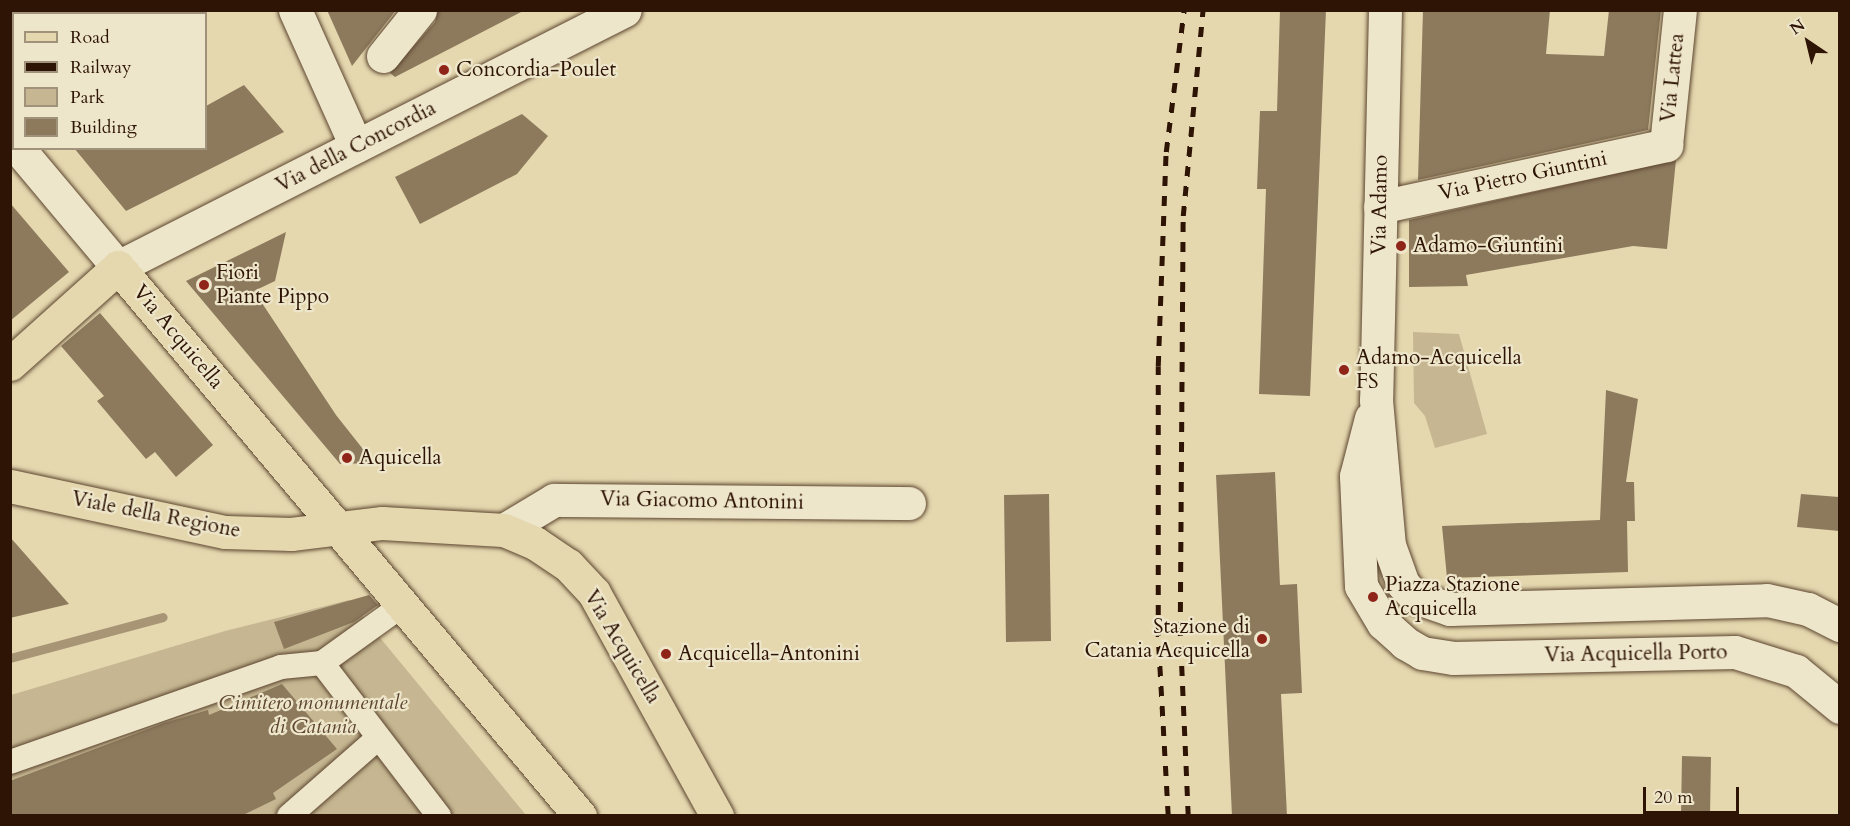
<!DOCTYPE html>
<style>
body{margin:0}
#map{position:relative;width:1850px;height:826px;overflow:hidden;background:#e5d8af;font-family:Cardo,serif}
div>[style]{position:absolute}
.green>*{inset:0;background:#c6b792}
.stream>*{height:9px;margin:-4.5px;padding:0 4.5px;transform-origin:4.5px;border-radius:4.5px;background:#a79575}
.building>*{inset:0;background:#8d7a5d}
.roads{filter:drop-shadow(0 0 2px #5c452f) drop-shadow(0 0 2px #5c452f)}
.pedestrian>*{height:24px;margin:-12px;padding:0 12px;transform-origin:12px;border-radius:12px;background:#eee6cb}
.minor>*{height:33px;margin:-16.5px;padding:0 16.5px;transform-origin:16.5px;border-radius:16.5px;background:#eee6cb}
.secondary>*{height:33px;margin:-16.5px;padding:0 16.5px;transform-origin:16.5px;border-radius:16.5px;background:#eee6cb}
.primary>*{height:33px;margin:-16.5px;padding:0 16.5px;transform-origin:16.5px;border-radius:16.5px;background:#e5d8af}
.rail>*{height:4.5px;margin-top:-2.25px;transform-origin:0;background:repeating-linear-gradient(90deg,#2e1404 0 10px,transparent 0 20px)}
.dots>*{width:16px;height:16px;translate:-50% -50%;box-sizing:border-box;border:3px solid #eee6cb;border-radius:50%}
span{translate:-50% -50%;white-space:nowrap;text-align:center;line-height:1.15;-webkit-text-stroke:4.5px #eee6cb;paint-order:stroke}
.poi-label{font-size:21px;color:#2e1404}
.left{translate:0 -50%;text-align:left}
.right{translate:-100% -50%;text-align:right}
.street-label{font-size:21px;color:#2e1404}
.park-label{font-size:21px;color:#5c452f;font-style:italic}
.frame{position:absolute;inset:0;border:12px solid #2e1404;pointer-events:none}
.legend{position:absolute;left:12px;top:12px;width:195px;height:138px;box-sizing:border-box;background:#eee6cb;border:2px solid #a1927b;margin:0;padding:8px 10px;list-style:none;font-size:18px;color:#2e1404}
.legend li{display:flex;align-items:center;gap:12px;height:30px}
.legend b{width:30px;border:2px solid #a1927b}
.north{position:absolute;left:1778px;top:12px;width:60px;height:60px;-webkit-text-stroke:4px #eee6cb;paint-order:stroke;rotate:325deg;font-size:16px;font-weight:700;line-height:24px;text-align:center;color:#2e1404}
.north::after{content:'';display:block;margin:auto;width:21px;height:27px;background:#2e1404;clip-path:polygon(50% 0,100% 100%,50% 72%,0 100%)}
.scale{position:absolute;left:1643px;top:787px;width:96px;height:27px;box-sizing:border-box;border:3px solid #2e1404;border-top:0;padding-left:8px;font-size:18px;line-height:21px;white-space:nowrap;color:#2e1404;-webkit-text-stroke:4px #eee6cb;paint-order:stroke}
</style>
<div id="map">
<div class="green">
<i style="clip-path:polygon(1413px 332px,1459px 334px,1487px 434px,1435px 448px,1425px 416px,1414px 403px)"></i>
<i style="clip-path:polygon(349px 600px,526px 815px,11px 816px,11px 695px,225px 631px)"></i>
</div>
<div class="stream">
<i style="left:10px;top:658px;width:158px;rotate:-15deg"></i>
</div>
<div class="building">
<i style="clip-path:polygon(327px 10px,396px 10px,352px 66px)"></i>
<i style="clip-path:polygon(438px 10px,525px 10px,395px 77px,390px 73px,435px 22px)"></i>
<i style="clip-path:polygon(1280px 10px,1326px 10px,1310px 396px,1259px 394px,1266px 189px,1257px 189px,1260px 111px,1277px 111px)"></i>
<i style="clip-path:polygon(1423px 10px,1550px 10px,1546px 54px,1604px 56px,1609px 10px,1661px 10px,1648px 130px,1418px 180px)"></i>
<i style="clip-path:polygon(244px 85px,284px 132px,126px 211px,74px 148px,206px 148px,206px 106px)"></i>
<i style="clip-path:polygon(522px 114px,548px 136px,517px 174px,420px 224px,395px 177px)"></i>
<i style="clip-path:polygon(1676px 160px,1667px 249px,1633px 246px,1466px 275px,1468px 286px,1409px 287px,1409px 220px)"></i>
<i style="clip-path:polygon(10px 203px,69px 272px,10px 321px)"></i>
<i style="clip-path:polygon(286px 232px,275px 281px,254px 291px,336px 415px,374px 463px,340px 464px,186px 281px)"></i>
<i style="clip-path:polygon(100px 313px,213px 445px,176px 477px,155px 452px,146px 459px,97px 401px,104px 396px,61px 346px)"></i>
<i style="clip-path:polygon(1606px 390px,1638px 399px,1626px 482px,1634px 482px,1635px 521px,1627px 521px,1628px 572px,1447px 578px,1442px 526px,1600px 520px)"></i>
<i style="clip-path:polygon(1275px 472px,1280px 585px,1297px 584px,1302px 693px,1281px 694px,1287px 816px,1232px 816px,1216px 475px)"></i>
<i style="clip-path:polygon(1049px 494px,1051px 641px,1006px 642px,1004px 495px)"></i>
<i style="clip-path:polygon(1801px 494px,1839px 497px,1839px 531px,1797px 527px)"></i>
<i style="clip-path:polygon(10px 537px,69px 604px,10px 618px)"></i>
<i style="clip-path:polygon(369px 595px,378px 605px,354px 622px,284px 649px,274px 622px)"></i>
<i style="clip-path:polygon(282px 684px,337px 749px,273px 793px,276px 799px,241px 816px,10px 816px,10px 781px,164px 723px,208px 710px,209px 715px)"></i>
<i style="clip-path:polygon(1682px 756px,1711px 757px,1710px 816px,1681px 816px)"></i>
</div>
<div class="roads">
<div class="pedestrian">
<i style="left:322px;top:663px;width:193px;rotate:52.6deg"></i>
<i style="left:10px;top:762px;width:287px;rotate:-19.3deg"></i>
<i style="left:281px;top:667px;width:41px;rotate:-5.6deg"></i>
<i style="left:322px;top:663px;width:101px;rotate:-35.7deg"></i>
<i style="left:289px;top:816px;width:117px;rotate:-41.2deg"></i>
</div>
<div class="minor">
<i style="left:295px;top:10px;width:149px;rotate:65.8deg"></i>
<i style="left:383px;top:56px;width:59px;rotate:-51.2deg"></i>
<i style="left:1380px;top:207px;width:293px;rotate:-12.2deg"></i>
<i style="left:1666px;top:145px;width:136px;rotate:-84.1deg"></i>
<i style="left:504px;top:530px;width:58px;rotate:-31deg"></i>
<i style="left:554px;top:500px;width:355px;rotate:0.5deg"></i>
</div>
<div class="secondary">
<i style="left:1385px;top:10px;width:390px;rotate:91.3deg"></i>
<i style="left:1376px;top:400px;width:146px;rotate:84.9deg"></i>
<i style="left:1389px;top:545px;width:41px;rotate:70.3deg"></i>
<i style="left:1403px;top:584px;width:18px;rotate:47deg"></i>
<i style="left:1415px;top:597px;width:37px;rotate:19deg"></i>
<i style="left:1450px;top:609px;width:317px;rotate:-1.6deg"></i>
<i style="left:1767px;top:600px;width:42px;rotate:12.4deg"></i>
<i style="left:1808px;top:609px;width:36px;rotate:27deg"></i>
<i style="left:18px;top:148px;width:155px;rotate:50deg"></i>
<i style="left:118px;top:267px;width:568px;rotate:-26.88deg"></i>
<i style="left:1371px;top:418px;width:60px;rotate:104.5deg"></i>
<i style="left:1356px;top:476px;width:110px;rotate:87.4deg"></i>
<i style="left:1361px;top:586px;width:43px;rotate:59.3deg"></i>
<i style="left:1383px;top:623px;width:30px;rotate:42deg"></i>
<i style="left:1405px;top:643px;width:20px;rotate:30deg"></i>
<i style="left:1422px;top:653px;width:31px;rotate:9deg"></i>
<i style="left:1453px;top:658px;width:282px;rotate:-1.2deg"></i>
<i style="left:1735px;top:652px;width:64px;rotate:17.3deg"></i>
<i style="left:1796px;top:671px;width:57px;rotate:39.3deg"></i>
</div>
<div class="primary">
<i style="left:10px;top:364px;width:145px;rotate:-41.9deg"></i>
<i style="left:118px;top:267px;width:718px;rotate:49.92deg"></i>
<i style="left:10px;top:486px;width:220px;rotate:12.1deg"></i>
<i style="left:225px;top:532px;width:66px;rotate:1.7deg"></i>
<i style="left:291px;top:534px;width:92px;rotate:-6.9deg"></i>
<i style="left:382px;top:523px;width:122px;rotate:3.3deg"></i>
<i style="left:504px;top:530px;width:34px;rotate:23deg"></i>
<i style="left:535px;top:543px;width:40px;rotate:34deg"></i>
<i style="left:568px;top:565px;width:38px;rotate:47deg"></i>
<i style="left:594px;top:593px;width:255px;rotate:61.1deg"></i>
</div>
</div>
<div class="rail">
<i style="left:1168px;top:816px;width:181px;rotate:-93.2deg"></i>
<i style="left:1158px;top:635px;width:269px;rotate:-90deg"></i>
<i style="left:1158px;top:366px;width:214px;rotate:-87.9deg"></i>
<i style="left:1166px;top:152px;width:143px;rotate:-82.8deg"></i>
<i style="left:1188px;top:816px;width:184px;rotate:-92.5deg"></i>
<i style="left:1180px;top:632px;width:416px;rotate:-89.6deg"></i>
<i style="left:1183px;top:216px;width:207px;rotate:-84.5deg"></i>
</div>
<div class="dots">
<i style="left:444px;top:70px;background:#8f2418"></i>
<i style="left:1401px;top:246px;background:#8f2418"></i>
<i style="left:204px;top:285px;background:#8f2418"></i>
<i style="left:1344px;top:370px;background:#8f2418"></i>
<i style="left:347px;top:458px;background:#8f2418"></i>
<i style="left:1373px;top:597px;background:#8f2418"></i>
<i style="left:1262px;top:639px;background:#8f2418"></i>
<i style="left:666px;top:654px;background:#8f2418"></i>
</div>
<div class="poi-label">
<span class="left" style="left:456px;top:70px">Concordia-Poulet</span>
<span class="left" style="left:1413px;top:246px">Adamo-Giuntini</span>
<span class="left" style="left:216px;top:285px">Fiori<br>Piante Pippo</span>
<span class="left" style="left:1356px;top:370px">Adamo-Acquicella<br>FS</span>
<span class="left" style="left:359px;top:458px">Aquicella</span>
<span class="left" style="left:1385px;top:597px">Piazza Stazione<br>Acquicella</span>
<span class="right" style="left:1250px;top:639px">Stazione di<br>Catania Acquicella</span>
<span class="left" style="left:678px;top:654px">Acquicella-Antonini</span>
</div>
<div class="street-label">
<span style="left:1673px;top:78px;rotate:-84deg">Via Lattea</span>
<span style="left:356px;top:147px;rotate:-27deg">Via della Concordia</span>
<span style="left:1523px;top:176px;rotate:-12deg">Via Pietro Giuntini</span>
<span style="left:1380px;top:205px;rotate:-89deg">Via Adamo</span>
<span style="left:178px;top:337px;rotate:50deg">Via Acquicella</span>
<span style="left:702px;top:501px;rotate:1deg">Via Giacomo Antonini</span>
<span style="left:156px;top:515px;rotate:11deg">Viale della Regione</span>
<span style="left:622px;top:647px;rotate:59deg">Via Acquicella</span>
<span style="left:1636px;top:654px;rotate:-1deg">Via Acquicella Porto</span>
</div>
<div class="park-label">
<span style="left:313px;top:715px">Cimitero monumentale<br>di Catania</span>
</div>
<div class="frame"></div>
<ul class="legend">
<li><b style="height:8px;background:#e5d8af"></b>Road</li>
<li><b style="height:8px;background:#2e1404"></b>Railway</li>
<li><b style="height:16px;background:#c6b792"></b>Park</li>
<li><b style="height:16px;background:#8d7a5d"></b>Building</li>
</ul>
<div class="north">N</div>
<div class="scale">20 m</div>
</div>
